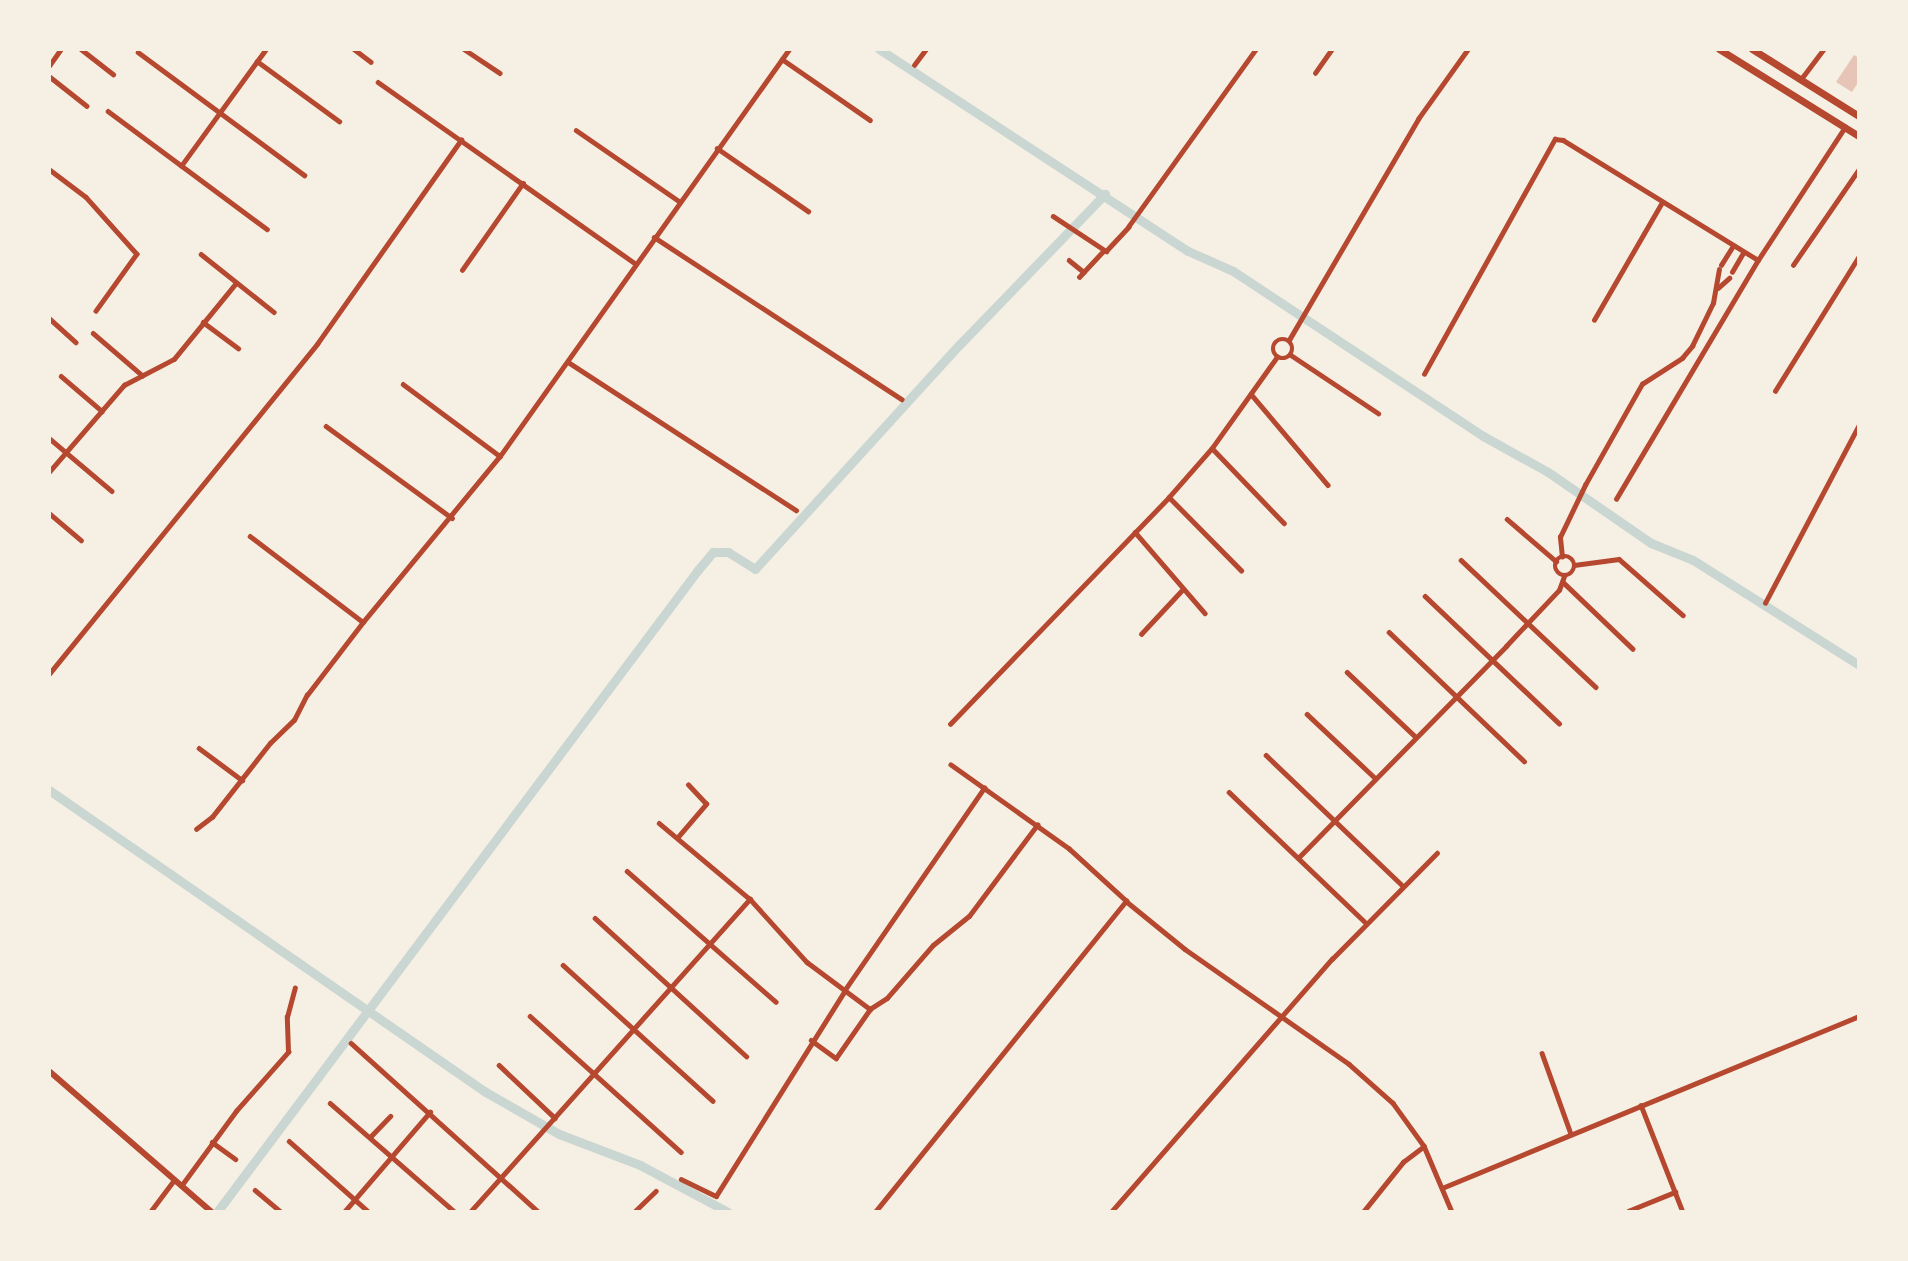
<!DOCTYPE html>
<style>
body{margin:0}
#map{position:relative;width:1908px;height:1261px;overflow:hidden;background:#f6efe4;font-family:Jost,sans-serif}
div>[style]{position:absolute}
.canal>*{height:9px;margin:-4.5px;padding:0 4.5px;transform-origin:4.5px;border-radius:4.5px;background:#c9d6d2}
.building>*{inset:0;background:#e6c5b7}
.minor>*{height:4.5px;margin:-2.25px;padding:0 2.25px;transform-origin:2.25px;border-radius:2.25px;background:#b5482f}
.minor>.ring{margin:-2.25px;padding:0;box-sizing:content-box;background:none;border:4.5px solid #b5482f;border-radius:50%}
.tertiary>*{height:6px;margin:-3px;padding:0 3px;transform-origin:3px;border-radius:3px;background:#b5482f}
.primary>*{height:7px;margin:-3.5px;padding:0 3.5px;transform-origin:3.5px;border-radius:3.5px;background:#b5482f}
span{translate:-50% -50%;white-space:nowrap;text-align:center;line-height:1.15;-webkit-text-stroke:5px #f6efe4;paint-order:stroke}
.frame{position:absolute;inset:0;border:51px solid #f6efe4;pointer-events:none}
</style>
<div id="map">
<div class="canal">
<i style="left:879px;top:49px;width:369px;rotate:33.2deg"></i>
<i style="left:1188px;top:251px;width:49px;rotate:24deg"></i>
<i style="left:1233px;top:271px;width:300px;rotate:33.4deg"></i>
<i style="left:1483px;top:436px;width:74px;rotate:29deg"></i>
<i style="left:1548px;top:472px;width:125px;rotate:34.6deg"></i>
<i style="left:1651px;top:543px;width:45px;rotate:22deg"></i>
<i style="left:1693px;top:560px;width:196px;rotate:32.3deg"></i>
<i style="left:49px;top:790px;width:529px;rotate:34.68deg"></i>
<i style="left:484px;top:1091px;width:86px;rotate:29.8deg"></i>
<i style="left:559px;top:1134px;width:87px;rotate:20.9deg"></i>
<i style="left:640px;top:1165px;width:100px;rotate:28.1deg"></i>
<i style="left:217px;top:1212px;width:801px;rotate:-53.17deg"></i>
<i style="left:697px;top:571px;width:25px;rotate:-50deg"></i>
<i style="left:713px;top:552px;width:15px"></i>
<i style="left:728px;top:552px;width:32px;rotate:32deg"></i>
<i style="left:755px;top:569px;width:304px;rotate:-47.7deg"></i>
<i style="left:960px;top:344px;width:209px;rotate:-46deg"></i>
</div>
<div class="building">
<i style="clip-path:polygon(1854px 55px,1859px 58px,1859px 81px,1852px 92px,1836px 82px)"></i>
</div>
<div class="minor">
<i style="left:81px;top:49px;width:41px;rotate:38deg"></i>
<i style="left:354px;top:49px;width:21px;rotate:37deg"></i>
<i style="left:464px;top:49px;width:43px;rotate:33.7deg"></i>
<i style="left:138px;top:52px;width:207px;rotate:36.5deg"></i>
<i style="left:782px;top:59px;width:107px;rotate:34.7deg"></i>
<i style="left:257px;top:61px;width:102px;rotate:36.2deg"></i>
<i style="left:914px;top:65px;width:20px;rotate:-53deg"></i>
<i style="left:49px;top:66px;width:21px;rotate:-55deg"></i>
<i style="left:1315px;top:73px;width:29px;rotate:-55deg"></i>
<i style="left:49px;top:76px;width:48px;rotate:38.3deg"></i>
<i style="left:1801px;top:79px;width:38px;rotate:-53deg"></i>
<i style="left:378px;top:82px;width:314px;rotate:35.2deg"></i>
<i style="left:108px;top:111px;width:198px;rotate:36.6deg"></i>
<i style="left:576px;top:130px;width:125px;rotate:34.6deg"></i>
<i style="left:717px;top:148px;width:111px;rotate:34.7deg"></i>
<i style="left:181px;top:166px;width:145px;rotate:-54deg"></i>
<i style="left:49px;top:169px;width:46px;rotate:37.1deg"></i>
<i style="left:86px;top:197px;width:76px;rotate:48.2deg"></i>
<i style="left:137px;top:254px;width:70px;rotate:125.7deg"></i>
<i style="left:1053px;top:216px;width:64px;rotate:33.4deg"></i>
<i style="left:1106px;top:251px;width:33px;rotate:-47deg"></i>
<i style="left:1128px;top:227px;width:219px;rotate:-54.3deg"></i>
<i style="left:654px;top:237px;width:296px;rotate:33.2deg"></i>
<i style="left:201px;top:254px;width:93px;rotate:38.5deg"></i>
<i style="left:1069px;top:260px;width:19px;rotate:39deg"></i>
<i style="left:1721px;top:265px;width:22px;rotate:-58deg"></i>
<i style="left:1793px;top:265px;width:116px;rotate:-55.5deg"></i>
<i style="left:462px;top:270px;width:106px;rotate:-55deg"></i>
<i style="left:1732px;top:272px;width:22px;rotate:-60deg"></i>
<i style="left:1079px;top:277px;width:34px;rotate:-47deg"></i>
<i style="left:1718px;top:288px;width:15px;rotate:-42deg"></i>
<i style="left:49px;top:318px;width:36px;rotate:42deg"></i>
<i style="left:1594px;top:320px;width:136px;rotate:-60deg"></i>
<i style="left:203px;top:322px;width:44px;rotate:36.6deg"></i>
<i style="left:93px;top:333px;width:65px;rotate:40.6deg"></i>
<i class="ring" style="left:1273px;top:339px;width:15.5px;height:15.5px"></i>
<i style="left:1289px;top:340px;width:256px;rotate:-59.7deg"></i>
<i style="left:1418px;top:119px;width:86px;rotate:-54.5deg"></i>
<i style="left:1291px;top:355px;width:105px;rotate:33.7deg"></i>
<i style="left:568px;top:362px;width:272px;rotate:33deg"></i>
<i style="left:1424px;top:374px;width:269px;rotate:-60.9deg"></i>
<i style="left:1555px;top:139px;width:8px;rotate:7deg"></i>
<i style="left:1563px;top:140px;width:229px;rotate:31.6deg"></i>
<i style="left:1758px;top:260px;width:159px;rotate:-56.8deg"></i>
<i style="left:61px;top:376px;width:54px;rotate:40.5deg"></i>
<i style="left:403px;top:384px;width:121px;rotate:36.6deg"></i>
<i style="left:1775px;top:391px;width:159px;rotate:-58.1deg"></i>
<i style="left:1251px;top:394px;width:119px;rotate:49.8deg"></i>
<i style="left:326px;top:426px;width:156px;rotate:36.1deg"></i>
<i style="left:49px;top:438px;width:82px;rotate:40.1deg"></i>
<i style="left:1212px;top:448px;width:104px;rotate:46.2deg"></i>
<i style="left:49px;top:472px;width:115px;rotate:-49.2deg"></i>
<i style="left:124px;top:385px;width:56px;rotate:-27.5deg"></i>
<i style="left:174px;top:359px;width:98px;rotate:-50.8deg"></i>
<i style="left:1169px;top:497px;width:103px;rotate:45.4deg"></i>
<i style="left:1616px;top:499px;width:278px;rotate:-59.3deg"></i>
<i style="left:49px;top:513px;width:42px;rotate:40.2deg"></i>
<i style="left:1507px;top:519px;width:65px;rotate:40.6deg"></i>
<i style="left:1135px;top:532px;width:107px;rotate:49.2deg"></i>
<i style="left:250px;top:536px;width:142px;rotate:37.3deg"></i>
<i class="ring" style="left:1555px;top:556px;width:15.5px;height:15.5px"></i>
<i style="left:1562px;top:557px;width:20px;rotate:-96deg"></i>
<i style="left:1560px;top:537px;width:58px;rotate:-64.3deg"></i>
<i style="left:1585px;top:485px;width:116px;rotate:-60.6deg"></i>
<i style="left:1642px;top:384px;width:48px;rotate:-33deg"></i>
<i style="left:1682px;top:358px;width:16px;rotate:-50deg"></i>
<i style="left:1692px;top:346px;width:48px;rotate:-64deg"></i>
<i style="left:1713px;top:303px;width:34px;rotate:-80deg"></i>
<i style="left:1461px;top:560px;width:185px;rotate:43.3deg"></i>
<i style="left:1574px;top:565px;width:45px;rotate:-7.6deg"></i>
<i style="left:1619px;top:559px;width:85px;rotate:41.2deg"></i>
<i style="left:1564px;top:583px;width:95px;rotate:43.7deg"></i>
<i style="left:1425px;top:596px;width:185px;rotate:43.5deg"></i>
<i style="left:1765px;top:603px;width:201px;rotate:-62.2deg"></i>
<i style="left:1389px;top:632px;width:187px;rotate:43.7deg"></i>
<i style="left:1141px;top:634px;width:60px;rotate:-47deg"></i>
<i style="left:1347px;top:672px;width:93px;rotate:43.3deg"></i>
<i style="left:49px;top:674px;width:425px;rotate:-50.9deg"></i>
<i style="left:317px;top:344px;width:250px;rotate:-54.8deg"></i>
<i style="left:1307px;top:714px;width:92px;rotate:43.2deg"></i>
<i style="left:950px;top:724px;width:315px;rotate:-46deg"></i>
<i style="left:1169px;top:497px;width:65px;rotate:-48.7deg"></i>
<i style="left:1212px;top:448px;width:112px;rotate:-54.5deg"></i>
<i style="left:199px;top:748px;width:54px;rotate:36.7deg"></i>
<i style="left:1266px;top:755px;width:187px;rotate:43.7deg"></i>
<i style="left:1229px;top:792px;width:187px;rotate:43.7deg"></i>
<i style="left:659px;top:823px;width:119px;rotate:39.9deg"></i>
<i style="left:750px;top:899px;width:85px;rotate:47.9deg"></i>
<i style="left:807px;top:962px;width:79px;rotate:36.7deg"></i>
<i style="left:870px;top:1009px;width:20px;rotate:-33deg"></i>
<i style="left:887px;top:998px;width:70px;rotate:-49deg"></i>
<i style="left:933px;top:945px;width:46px;rotate:-38.9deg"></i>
<i style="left:969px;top:916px;width:114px;rotate:-53.2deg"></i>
<i style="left:196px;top:829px;width:20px;rotate:-37deg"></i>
<i style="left:212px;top:817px;width:94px;rotate:-51.9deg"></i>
<i style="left:270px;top:743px;width:33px;rotate:-44deg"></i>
<i style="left:294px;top:720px;width:28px;rotate:-63deg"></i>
<i style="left:307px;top:695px;width:92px;rotate:-52.5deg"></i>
<i style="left:363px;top:622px;width:215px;rotate:-50.5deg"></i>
<i style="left:500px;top:456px;width:499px;rotate:-54.6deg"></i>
<i style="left:677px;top:838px;width:45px;rotate:-49.5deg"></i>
<i style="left:706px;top:804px;width:26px;rotate:-133deg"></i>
<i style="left:1298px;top:858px;width:297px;rotate:-45.5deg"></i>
<i style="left:1506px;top:646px;width:77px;rotate:-46.6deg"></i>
<i style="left:1559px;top:590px;width:15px;rotate:-70deg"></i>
<i style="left:627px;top:871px;width:198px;rotate:41.3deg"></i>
<i style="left:1126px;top:901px;width:76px;rotate:39.1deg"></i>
<i style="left:1185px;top:949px;width:200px;rotate:35deg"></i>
<i style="left:1349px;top:1064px;width:59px;rotate:41.6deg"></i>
<i style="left:1393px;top:1103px;width:53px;rotate:54.2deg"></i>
<i style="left:1424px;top:1146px;width:72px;rotate:67deg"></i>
<i style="left:595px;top:918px;width:205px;rotate:42.4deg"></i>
<i style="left:563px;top:965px;width:202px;rotate:42.2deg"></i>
<i style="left:844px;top:991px;width:247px;rotate:-55.4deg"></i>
<i style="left:530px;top:1016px;width:203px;rotate:42deg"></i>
<i style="left:811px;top:1040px;width:31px;rotate:36deg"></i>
<i style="left:836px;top:1058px;width:60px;rotate:-55.2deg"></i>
<i style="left:351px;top:1043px;width:253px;rotate:42deg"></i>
<i style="left:1542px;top:1053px;width:86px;rotate:70.3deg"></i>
<i style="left:499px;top:1065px;width:77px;rotate:43.4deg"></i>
<i style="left:330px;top:1103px;width:166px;rotate:41.1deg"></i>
<i style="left:1641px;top:1105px;width:115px;rotate:68.6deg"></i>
<i style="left:370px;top:1137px;width:29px;rotate:-46deg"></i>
<i style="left:289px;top:1141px;width:107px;rotate:41.6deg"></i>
<i style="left:212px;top:1142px;width:29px;rotate:36deg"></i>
<i style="left:681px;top:1179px;width:39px;rotate:26deg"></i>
<i style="left:716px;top:1196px;width:241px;rotate:-57.9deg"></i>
<i style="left:181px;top:1186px;width:93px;rotate:-53.7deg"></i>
<i style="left:236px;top:1111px;width:79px;rotate:-48.6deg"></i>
<i style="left:288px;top:1052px;width:35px;rotate:-92deg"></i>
<i style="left:287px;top:1017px;width:30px;rotate:-75deg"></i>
<i style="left:1442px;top:1188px;width:451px;rotate:-22.4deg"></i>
<i style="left:255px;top:1190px;width:34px;rotate:40deg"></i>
<i style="left:1628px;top:1211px;width:51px;rotate:-22deg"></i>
<i style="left:150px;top:1212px;width:40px;rotate:-53deg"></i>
<i style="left:344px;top:1212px;width:132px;rotate:-49.3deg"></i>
<i style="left:470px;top:1212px;width:420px;rotate:-48.2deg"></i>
<i style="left:634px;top:1212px;width:30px;rotate:-44deg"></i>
<i style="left:875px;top:1212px;width:400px;rotate:-51.1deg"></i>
<i style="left:1126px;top:901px;width:77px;rotate:-137.6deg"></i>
<i style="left:1069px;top:849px;width:145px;rotate:-144.6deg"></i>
<i style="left:1111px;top:1212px;width:336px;rotate:-48.9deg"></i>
<i style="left:1332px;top:959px;width:149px;rotate:-45.3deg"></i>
<i style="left:1363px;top:1212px;width:64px;rotate:-51.3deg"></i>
<i style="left:1403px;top:1162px;width:26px;rotate:-37deg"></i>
</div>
<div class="tertiary">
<i style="left:49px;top:1071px;width:216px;rotate:40.9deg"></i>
</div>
<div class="primary">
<i style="left:1719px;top:49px;width:165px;rotate:31.9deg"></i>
<i style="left:1752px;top:49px;width:126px;rotate:32.1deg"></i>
</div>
<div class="frame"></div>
</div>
